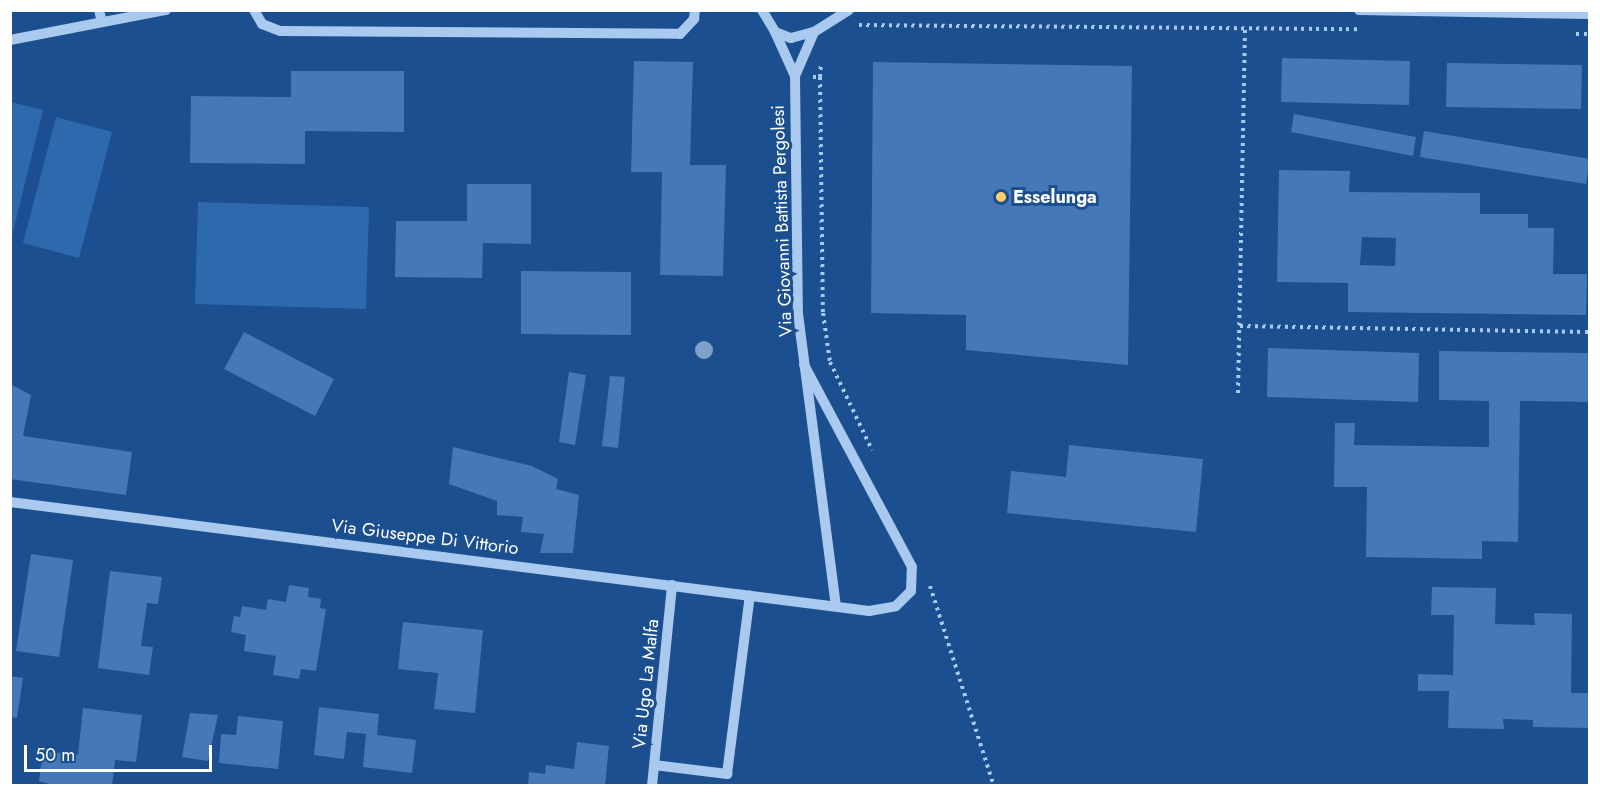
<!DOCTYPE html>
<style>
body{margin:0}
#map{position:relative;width:1600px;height:796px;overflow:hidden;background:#1b4f8f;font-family:Jost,sans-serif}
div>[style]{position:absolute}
.green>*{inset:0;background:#2e69ad}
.building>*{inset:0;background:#4478b7}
.path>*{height:4px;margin-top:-2px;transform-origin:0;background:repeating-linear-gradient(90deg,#a9c9ee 0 3px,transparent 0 7.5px)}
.minor>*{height:10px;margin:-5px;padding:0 5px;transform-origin:5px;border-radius:5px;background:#a9c9ee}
.trees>*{width:18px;height:18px;margin:-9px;border-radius:50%;background:#7ea0ca}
.dots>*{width:16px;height:16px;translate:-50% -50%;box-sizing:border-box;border:3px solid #1b4f8f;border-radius:50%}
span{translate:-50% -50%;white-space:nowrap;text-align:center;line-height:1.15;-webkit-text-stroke:6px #1b4f8f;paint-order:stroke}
.poi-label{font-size:18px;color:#fff;font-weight:700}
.left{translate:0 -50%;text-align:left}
.street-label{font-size:18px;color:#fff}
.frame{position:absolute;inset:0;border:12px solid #fff;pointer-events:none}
.scale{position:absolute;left:24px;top:745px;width:188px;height:27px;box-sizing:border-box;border:3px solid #fff;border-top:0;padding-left:8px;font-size:18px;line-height:21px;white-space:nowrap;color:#fff;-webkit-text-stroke:4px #1b4f8f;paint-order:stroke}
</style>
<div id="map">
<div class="green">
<i style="clip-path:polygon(11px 102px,43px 110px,12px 236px,10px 236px)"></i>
<i style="clip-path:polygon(56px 117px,112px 132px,79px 258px,23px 243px)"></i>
<i style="clip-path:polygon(198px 202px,369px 207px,366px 309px,195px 304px)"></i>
</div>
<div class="building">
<i style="clip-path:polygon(1282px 58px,1410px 61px,1409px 105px,1281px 102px)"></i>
<i style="clip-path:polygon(634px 61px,693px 62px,690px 165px,726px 165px,723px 276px,660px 275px,662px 172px,631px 172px)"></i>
<i style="clip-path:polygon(873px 62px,1132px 66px,1128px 365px,966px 350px,966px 315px,871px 313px)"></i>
<i style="clip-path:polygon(1447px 63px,1582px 65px,1581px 109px,1446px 107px)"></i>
<i style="clip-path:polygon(291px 71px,404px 71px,404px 132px,305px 131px,305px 164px,190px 163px,191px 96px,291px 97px)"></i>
<i style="clip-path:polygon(1294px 114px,1416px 137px,1413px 156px,1291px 132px)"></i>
<i style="clip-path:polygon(1424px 131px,1590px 159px,1586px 184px,1420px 157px)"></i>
<i style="clip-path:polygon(evenodd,1279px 170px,1350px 171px,1349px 192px,1480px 193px,1480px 214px,1528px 214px,1528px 228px,1554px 228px,1553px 274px,1587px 274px,1586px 315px,1348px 312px,1348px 283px,1277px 282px,1279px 170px,1362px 237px,1396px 238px,1395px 266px,1360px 265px,1362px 237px)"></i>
<i style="clip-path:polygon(467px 184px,531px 184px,531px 244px,483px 243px,482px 278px,395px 277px,396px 221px,467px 221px)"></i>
<i style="clip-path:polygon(521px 271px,631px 272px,631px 335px,521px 334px)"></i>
<i style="clip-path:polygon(244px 332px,334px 379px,315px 416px,224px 369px)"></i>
<i style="clip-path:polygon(1268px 348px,1419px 353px,1418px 402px,1267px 397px)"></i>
<i style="clip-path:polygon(1439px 351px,1590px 353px,1590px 402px,1520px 401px,1518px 542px,1482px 541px,1482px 559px,1366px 557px,1367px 487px,1334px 487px,1335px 423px,1355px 423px,1354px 445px,1489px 447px,1489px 401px,1439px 400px)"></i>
<i style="clip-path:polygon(569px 372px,586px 375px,575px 445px,559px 442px)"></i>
<i style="clip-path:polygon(610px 376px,625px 377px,618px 448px,602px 446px)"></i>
<i style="clip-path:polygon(10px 384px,31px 395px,23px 436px,132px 452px,126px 495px,10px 479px)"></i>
<i style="clip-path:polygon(1069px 445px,1203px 459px,1196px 532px,1007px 513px,1011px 471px,1066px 477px)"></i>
<i style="clip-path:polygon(453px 447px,532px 466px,558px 479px,556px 489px,579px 495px,573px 553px,540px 553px,544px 534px,521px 532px,523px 517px,497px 515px,497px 501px,449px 484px)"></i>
<i style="clip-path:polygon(31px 554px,73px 560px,59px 657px,16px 651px)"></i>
<i style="clip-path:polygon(110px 571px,162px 577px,158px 604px,147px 603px,141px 646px,153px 647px,149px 675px,98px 668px)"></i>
<i style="clip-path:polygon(289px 585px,309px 588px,308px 597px,321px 599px,320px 608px,326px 609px,316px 671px,301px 669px,299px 679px,273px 675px,276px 656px,244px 651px,246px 635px,231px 632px,234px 616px,240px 617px,242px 606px,266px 610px,268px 599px,286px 602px)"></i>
<i style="clip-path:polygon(1432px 587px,1496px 588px,1495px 624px,1535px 625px,1534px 613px,1572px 614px,1571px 693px,1590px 693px,1590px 728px,1533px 727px,1533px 720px,1503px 719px,1504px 729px,1448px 728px,1449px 691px,1418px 691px,1418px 674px,1453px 675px,1454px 615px,1431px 615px)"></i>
<i style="clip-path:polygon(403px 622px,483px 630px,475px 713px,434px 709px,438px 673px,398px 669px)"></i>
<i style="clip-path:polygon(10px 676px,23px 678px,17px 718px,10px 717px)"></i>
<i style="clip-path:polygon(319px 707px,379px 714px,377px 735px,416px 740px,412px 773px,363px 767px,366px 734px,347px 732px,344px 759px,314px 755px)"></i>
<i style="clip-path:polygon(83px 708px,142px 715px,136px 762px,115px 760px,112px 786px,56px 786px,39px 781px,43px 751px,78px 755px)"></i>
<i style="clip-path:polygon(190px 713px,218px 715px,208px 761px,182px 757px)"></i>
<i style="clip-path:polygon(238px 716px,283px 721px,278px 769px,219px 763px,221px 734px,236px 735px)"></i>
<i style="clip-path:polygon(577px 742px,609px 746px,605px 786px,528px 786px,529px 772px,545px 774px,546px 765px,574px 769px)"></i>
</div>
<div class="path">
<i style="left:859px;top:25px;width:499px;rotate:0.5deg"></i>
<i style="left:1576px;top:34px;width:14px"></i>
<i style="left:813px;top:77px;width:7px"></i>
<i style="left:820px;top:77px;width:13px;rotate:-86deg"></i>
<i style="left:820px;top:77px;width:236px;rotate:89.3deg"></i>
<i style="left:823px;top:313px;width:49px;rotate:81.9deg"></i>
<i style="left:830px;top:362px;width:98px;rotate:64.5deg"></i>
<i style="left:1240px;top:326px;width:350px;rotate:1deg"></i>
<i style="left:1238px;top:393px;width:366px;rotate:-88.9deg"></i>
<i style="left:930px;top:586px;width:210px;rotate:72.3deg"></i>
</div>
<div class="minor">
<i style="left:99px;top:10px;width:12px;rotate:76deg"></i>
<i style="left:254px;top:10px;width:16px;rotate:60deg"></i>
<i style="left:262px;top:24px;width:19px;rotate:21deg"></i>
<i style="left:280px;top:31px;width:400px;rotate:0.4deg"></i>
<i style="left:680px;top:34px;width:21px;rotate:-47deg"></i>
<i style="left:694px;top:19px;width:9px;rotate:-84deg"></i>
<i style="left:762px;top:10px;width:26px;rotate:59deg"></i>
<i style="left:775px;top:32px;width:17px;rotate:21deg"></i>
<i style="left:791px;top:38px;width:24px;rotate:-15deg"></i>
<i style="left:814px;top:32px;width:41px;rotate:-32.2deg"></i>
<i style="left:1359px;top:10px;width:231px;rotate:1deg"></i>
<i style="left:775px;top:32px;width:48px;rotate:65.6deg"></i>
<i style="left:795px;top:76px;width:238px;rotate:89.3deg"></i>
<i style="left:798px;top:314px;width:294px;rotate:82.6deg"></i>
<i style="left:10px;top:40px;width:159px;rotate:-10.9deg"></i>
<i style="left:795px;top:76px;width:48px;rotate:-66.6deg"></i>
<i style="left:10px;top:502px;width:866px;rotate:7.23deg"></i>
<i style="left:869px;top:611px;width:27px;rotate:-10deg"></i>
<i style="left:896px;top:606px;width:21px;rotate:-45deg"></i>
<i style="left:911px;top:591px;width:24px;rotate:-88deg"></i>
<i style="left:912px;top:567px;width:229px;rotate:-118.1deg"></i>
<i style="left:654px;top:765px;width:74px;rotate:7deg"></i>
<i style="left:727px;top:774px;width:180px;rotate:-82.7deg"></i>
<i style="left:652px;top:786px;width:202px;rotate:-84.3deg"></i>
</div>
<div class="trees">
<i style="left:704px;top:350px"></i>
</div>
<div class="dots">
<i style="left:1001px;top:197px;background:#ffd166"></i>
</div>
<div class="poi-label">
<span class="left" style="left:1013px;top:197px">Esselunga</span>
</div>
<div class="street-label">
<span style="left:782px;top:221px;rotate:-92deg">Via Giovanni Battista Pergolesi</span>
<span style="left:425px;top:537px;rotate:7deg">Via Giuseppe Di Vittorio</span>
<span style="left:646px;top:684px;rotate:-84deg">Via Ugo La Malfa</span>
</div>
<div class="frame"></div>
<div class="scale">50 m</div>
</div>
